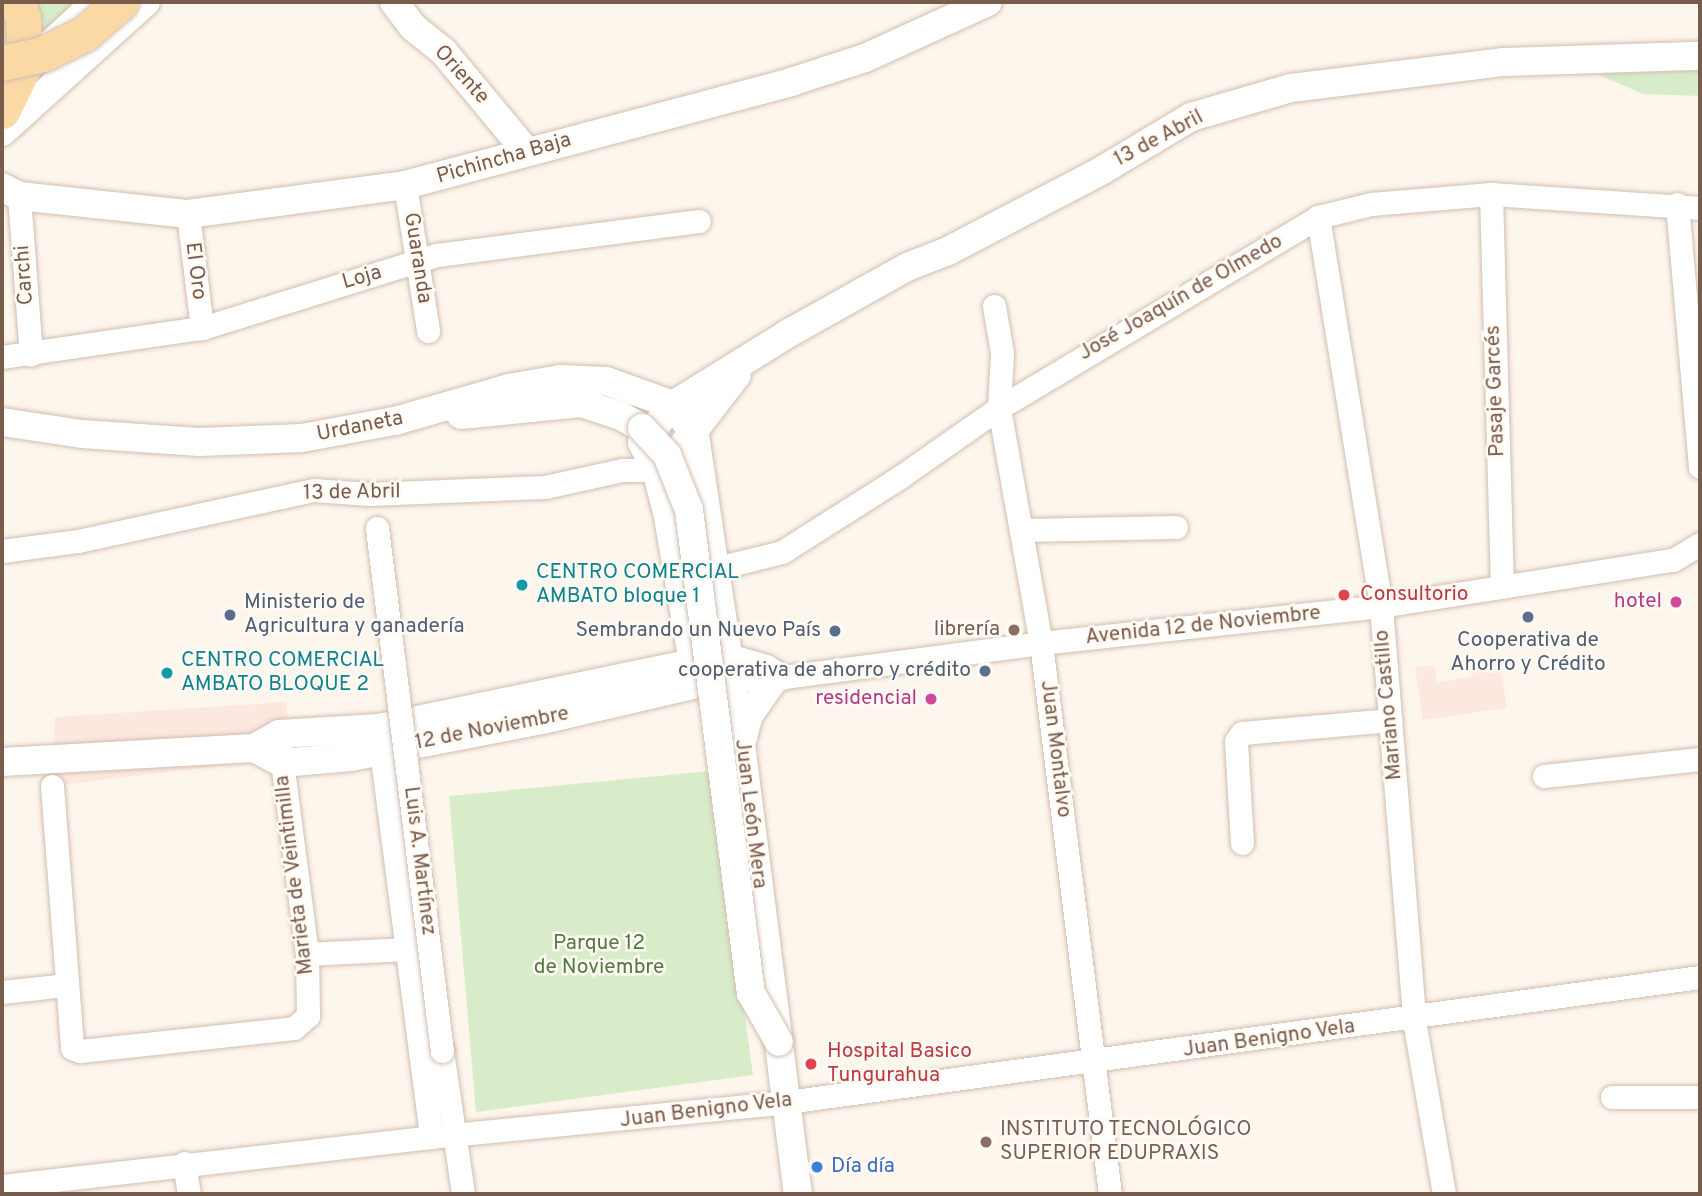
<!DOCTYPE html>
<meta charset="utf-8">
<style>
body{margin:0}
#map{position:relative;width:1702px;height:1196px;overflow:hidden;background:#fdf6ec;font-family:Overpass,sans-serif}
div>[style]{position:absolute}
.commercial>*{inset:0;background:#fde8e0}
.green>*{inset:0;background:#d8ecc9}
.roads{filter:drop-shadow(0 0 2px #d1beb0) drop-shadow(0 0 2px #d1beb0)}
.minor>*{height:23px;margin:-11.5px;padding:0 11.5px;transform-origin:11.5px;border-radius:11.5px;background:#fff}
.tertiary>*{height:28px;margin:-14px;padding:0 14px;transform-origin:14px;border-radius:14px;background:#fff}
.primary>*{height:35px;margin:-17.5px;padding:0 17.5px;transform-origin:17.5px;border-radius:17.5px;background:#fbd9a5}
.bridges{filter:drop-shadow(0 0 2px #d1beb0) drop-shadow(0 0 2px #d1beb0)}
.minor-bridge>*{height:23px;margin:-11.5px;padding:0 11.5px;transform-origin:11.5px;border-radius:11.5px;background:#fff}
.tertiary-bridge>*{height:28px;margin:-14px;padding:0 14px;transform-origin:14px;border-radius:14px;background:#fff}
.primary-bridge>*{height:35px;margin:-17.5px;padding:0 17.5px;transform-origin:17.5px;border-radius:17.5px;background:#fbd9a5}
.dots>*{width:19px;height:19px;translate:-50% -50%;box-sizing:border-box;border:4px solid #fffaf3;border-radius:50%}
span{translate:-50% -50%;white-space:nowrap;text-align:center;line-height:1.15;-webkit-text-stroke:5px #fffaf3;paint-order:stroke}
.street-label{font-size:21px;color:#7a5c4d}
.culture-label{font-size:21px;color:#0d838f}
.left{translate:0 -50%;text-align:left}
.health-label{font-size:21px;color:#be3a42}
.hotel-label{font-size:21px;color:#b23c85}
.right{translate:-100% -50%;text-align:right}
.service-label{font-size:21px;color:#4e5e75}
.education-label{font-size:21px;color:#785e54}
.park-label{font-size:21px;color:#537a41}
.shop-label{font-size:21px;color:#366cbe}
.frame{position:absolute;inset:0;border:4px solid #7a5c4d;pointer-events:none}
</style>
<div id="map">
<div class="commercial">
<i style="clip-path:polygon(1499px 658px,1507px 708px,1423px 720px,1415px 668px,1434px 665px,1437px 682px,1472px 677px,1470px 662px)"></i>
<i style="clip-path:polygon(286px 702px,292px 757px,52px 786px,55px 717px)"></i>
</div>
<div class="green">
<i style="clip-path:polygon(2px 2px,91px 2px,40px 42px,2px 44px)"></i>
<i style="clip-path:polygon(1659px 60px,1700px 60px,1700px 96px,1643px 94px,1597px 74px)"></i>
<i style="clip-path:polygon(711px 771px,753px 1075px,476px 1112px,449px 796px)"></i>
</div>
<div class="roads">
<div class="minor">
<i style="left:48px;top:42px;width:59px;rotate:-42.9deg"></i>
<i style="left:405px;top:185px;width:148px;rotate:81deg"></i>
<i style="left:1491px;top:194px;width:393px;rotate:88.4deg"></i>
<i style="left:19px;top:196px;width:159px;rotate:85.7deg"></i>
<i style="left:1677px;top:204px;width:264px;rotate:85deg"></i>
<i style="left:188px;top:214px;width:115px;rotate:83deg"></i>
<i style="left:1318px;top:217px;width:394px;rotate:80.8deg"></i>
<i style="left:1381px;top:606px;width:415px;rotate:85.4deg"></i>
<i style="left:1414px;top:1020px;width:177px;rotate:80.2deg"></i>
<i style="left:994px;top:306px;width:48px;rotate:80.3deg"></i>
<i style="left:1002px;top:353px;width:55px;rotate:93.1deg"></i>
<i style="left:999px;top:408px;width:239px;rotate:79.9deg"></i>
<i style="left:1041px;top:643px;width:555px;rotate:82.86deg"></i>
<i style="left:2px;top:357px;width:202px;rotate:-8.3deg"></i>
<i style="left:202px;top:328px;width:246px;rotate:-17.3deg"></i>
<i style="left:437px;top:255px;width:264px;rotate:-7.4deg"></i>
<i style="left:1021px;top:530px;width:155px;rotate:-1.1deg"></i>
<i style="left:2px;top:551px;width:77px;rotate:-7.5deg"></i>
<i style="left:78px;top:541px;width:241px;rotate:-12.2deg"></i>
<i style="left:314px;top:490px;width:55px;rotate:4.2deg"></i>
<i style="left:369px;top:494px;width:176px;rotate:-2.3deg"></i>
<i style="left:545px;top:487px;width:79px;rotate:-12.4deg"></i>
<i style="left:622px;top:470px;width:34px"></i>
<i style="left:713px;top:569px;width:71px;rotate:-13.8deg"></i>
<i style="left:782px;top:552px;width:140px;rotate:-32.4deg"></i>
<i style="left:900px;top:477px;width:121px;rotate:-34.9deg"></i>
<i style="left:999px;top:408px;width:372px;rotate:-30.9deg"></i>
<i style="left:1318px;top:217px;width:55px;rotate:-13.8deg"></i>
<i style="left:1371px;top:204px;width:120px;rotate:-4.8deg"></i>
<i style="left:1491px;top:194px;width:209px;rotate:3.8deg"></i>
<i style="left:728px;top:655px;width:40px;rotate:16deg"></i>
<i style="left:766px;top:666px;width:21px;rotate:31deg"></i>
<i style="left:731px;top:676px;width:41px;rotate:9.9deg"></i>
<i style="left:771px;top:683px;width:14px;rotate:-25deg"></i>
<i style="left:784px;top:677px;width:259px;rotate:-7.5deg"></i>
<i style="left:1041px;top:643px;width:342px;rotate:-6.2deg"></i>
<i style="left:1381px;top:606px;width:296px;rotate:-9deg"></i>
<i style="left:1673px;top:560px;width:31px;rotate:-31deg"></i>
<i style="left:379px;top:735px;width:405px;rotate:82.6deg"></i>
<i style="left:1544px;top:776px;width:157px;rotate:-6.2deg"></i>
<i style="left:52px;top:786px;width:263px;rotate:85.6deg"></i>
<i style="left:72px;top:1048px;width:9px;rotate:21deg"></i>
<i style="left:80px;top:1051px;width:215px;rotate:-6.1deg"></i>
<i style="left:294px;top:1028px;width:18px;rotate:-41deg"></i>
<i style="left:308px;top:1016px;width:62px;rotate:-90.9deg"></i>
<i style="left:307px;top:954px;width:210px;rotate:-97.4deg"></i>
<i style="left:1242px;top:843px;width:102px;rotate:-93.4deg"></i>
<i style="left:1236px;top:741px;width:10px;rotate:-53deg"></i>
<i style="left:1242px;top:733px;width:149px;rotate:-5deg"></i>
<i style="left:307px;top:954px;width:99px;rotate:-2.9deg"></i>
<i style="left:2px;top:992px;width:63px;rotate:-6.3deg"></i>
<i style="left:442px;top:1051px;width:145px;rotate:81.6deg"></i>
<i style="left:1612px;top:1097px;width:88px"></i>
<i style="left:184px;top:1163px;width:31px;rotate:81deg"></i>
<i style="left:2px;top:1186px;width:432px;rotate:-6.5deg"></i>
<i style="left:431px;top:1137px;width:358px;rotate:-5.6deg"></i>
<i style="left:787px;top:1102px;width:922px;rotate:-7.8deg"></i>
</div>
<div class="tertiary">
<i style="left:394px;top:2px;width:31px;rotate:53deg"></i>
<i style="left:413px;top:27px;width:38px;rotate:39deg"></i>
<i style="left:443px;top:51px;width:131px;rotate:50.3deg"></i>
<i style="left:2px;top:132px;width:194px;rotate:-42.1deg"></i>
<i style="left:2px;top:187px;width:19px;rotate:28deg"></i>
<i style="left:19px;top:196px;width:170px;rotate:6.1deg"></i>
<i style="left:188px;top:214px;width:219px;rotate:-7.6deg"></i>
<i style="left:405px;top:185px;width:400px;rotate:-14.9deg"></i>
<i style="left:791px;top:82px;width:78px;rotate:-18deg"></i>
<i style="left:865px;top:58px;width:135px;rotate:-24.5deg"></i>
<i style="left:461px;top:415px;width:121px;rotate:-5.7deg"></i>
<i style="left:581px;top:403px;width:40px;rotate:18deg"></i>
<i style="left:619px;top:415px;width:26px;rotate:29deg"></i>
<i style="left:2px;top:422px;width:81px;rotate:8.5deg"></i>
<i style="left:82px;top:434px;width:117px;rotate:3.9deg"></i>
<i style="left:199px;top:442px;width:103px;rotate:-2.2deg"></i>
<i style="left:302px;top:438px;width:95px;rotate:-10.4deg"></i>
<i style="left:395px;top:421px;width:119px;rotate:-16.1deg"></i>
<i style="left:509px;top:388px;width:52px;rotate:-10deg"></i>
<i style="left:560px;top:379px;width:46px;rotate:2.5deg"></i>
<i style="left:606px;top:381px;width:71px;rotate:19.7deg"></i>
<i style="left:673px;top:405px;width:37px;rotate:54deg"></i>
<i style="left:695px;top:435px;width:312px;rotate:81.5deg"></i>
<i style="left:741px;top:744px;width:454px;rotate:82.8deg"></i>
<i style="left:683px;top:445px;width:88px;rotate:-52.4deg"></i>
<i style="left:693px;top:663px;width:149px;rotate:-99.7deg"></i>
<i style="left:668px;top:516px;width:48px;rotate:-104.6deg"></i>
<i style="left:656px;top:470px;width:31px;rotate:-117deg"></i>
<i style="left:642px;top:442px;width:48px;rotate:-50deg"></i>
<i style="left:673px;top:405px;width:137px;rotate:-31.8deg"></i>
<i style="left:789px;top:333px;width:135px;rotate:-29.2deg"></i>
<i style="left:907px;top:267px;width:44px;rotate:-21.3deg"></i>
<i style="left:948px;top:251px;width:173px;rotate:-27.6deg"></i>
<i style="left:1101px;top:171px;width:105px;rotate:-31deg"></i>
<i style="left:1191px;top:117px;width:104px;rotate:-16.2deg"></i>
<i style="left:1291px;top:88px;width:215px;rotate:-7deg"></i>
<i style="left:1504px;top:62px;width:196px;rotate:-1.8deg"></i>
<i style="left:742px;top:741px;width:27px;rotate:-75deg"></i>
<i style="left:749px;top:715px;width:39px;rotate:-55deg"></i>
<i style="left:254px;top:748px;width:32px;rotate:28deg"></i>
<i style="left:282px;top:763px;width:69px;rotate:-5deg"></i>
<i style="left:351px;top:757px;width:195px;rotate:-11deg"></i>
<i style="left:542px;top:720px;width:194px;rotate:-13.1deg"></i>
<i style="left:2px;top:762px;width:252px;rotate:-3.2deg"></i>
<i style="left:254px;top:748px;width:29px;rotate:-29deg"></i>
<i style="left:279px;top:734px;width:100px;rotate:-3.4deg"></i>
<i style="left:379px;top:728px;width:340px;rotate:-11.7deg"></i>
</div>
<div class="primary">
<i style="left:2px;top:111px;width:52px;rotate:-63.9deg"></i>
<i style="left:25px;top:64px;width:47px;rotate:-92.4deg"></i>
<i style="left:23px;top:17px;width:16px;rotate:-112deg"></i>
</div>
</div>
<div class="bridges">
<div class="minor-bridge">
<i style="left:377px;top:528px;width:527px;rotate:82.92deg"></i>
</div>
<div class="tertiary-bridge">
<i style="left:642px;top:428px;width:37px;rotate:47deg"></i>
<i style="left:667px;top:455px;width:59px;rotate:68.2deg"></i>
<i style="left:689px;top:510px;width:487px;rotate:82.7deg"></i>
<i style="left:751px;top:993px;width:56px;rotate:60.3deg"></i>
</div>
<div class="primary-bridge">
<i style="left:2px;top:63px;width:42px;rotate:-12.4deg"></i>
<i style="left:43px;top:54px;width:46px;rotate:-26deg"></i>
<i style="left:84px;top:34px;width:49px;rotate:-40.9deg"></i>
</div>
</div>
<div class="dots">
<i style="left:522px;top:585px;background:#0f9aa8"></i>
<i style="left:1344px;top:595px;background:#e0444e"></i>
<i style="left:1676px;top:602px;background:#d1479c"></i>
<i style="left:230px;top:615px;background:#5c6f8a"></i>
<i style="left:1528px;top:617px;background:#5c6f8a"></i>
<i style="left:1014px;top:630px;background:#8d6e63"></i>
<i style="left:835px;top:631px;background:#5c6f8a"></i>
<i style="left:985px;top:671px;background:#5c6f8a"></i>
<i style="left:167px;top:673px;background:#0f9aa8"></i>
<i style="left:931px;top:699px;background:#d1479c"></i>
<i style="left:811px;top:1064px;background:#e0444e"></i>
<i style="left:986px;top:1142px;background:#8d6e63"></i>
<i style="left:817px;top:1167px;background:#3f7fe0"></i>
</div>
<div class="street-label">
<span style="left:461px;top:75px;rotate:48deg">Oriente</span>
<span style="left:1159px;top:139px;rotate:-28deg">13 de Abril</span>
<span style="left:504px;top:159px;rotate:-16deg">Pichincha Baja</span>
<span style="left:417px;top:258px;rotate:81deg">Guaranda</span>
<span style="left:195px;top:271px;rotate:83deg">El Oro</span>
<span style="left:25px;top:275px;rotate:-94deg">Carchi</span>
<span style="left:362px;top:278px;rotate:-16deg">Loja</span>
<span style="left:1181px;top:298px;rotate:-30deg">José Joaquín de Olmedo</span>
<span style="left:1496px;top:391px;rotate:-92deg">Pasaje Garcés</span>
<span style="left:360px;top:427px;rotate:-11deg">Urdaneta</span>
<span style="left:352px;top:493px;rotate:-1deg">13 de Abril</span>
<span style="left:1203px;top:626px;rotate:-6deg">Avenida 12 de Noviembre</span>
<span style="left:1389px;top:705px;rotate:-95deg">Mariano Castillo</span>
<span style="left:492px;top:729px;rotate:-11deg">12 de Noviembre</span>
<span style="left:1055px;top:749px;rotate:83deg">Juan Montalvo</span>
<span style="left:750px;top:814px;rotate:83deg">Juan León Mera</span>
<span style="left:419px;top:861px;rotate:83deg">Luis A. Martínez</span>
<span style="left:295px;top:875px;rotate:-97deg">Marieta de Veintimilla</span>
<span style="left:1269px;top:1039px;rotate:-8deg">Juan Benigno Vela</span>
<span style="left:706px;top:1111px;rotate:-7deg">Juan Benigno Vela</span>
</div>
<div class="culture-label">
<span class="left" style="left:536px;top:585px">CENTRO COMERCIAL<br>AMBATO bloque 1</span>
<span class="left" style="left:181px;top:673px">CENTRO COMERCIAL<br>AMBATO BLOQUE 2</span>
</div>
<div class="health-label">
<span class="left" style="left:1360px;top:595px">Consultorio</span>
<span class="left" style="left:827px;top:1064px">Hospital Basico<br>Tungurahua</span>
</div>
<div class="hotel-label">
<span class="right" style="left:1662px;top:602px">hotel</span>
<span class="right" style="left:917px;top:699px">residencial</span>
</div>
<div class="service-label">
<span class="left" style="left:244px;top:615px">Ministerio de<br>Agricultura y ganadería</span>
<span class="right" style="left:821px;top:631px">Sembrando un Nuevo País</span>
<span style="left:1528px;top:653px">Cooperativa de<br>Ahorro y Crédito</span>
<span class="right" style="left:971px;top:671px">cooperativa de ahorro y crédito</span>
</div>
<div class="education-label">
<span class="right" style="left:1000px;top:630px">librería</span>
<span class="left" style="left:1000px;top:1142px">INSTITUTO TECNOLÓGICO<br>SUPERIOR EDUPRAXIS</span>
</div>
<div class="park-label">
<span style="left:599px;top:956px">Parque 12<br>de Noviembre</span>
</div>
<div class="shop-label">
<span class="left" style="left:831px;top:1167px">Día día</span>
</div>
<div class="frame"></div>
</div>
